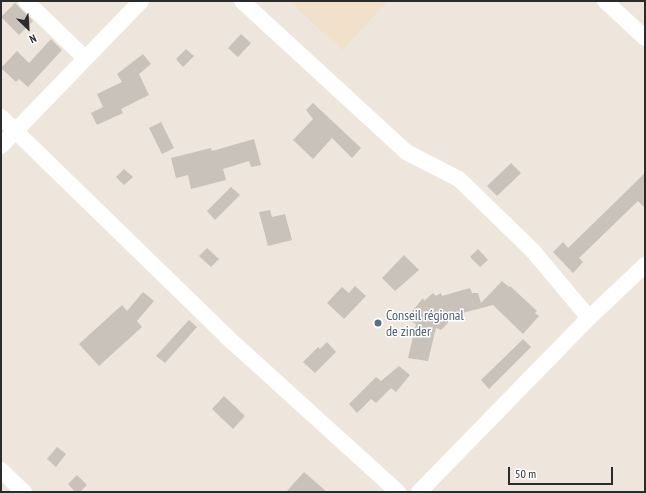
<!DOCTYPE html>
<meta charset="utf-8">
<style>
body{margin:0}
#map{position:relative;width:646px;height:493px;overflow:hidden;background:#eee5dc;font-family:"PT Sans Narrow",sans-serif}
div>[style]{position:absolute}
.education>*{inset:0;background:#f1e1ca}
.building>*{inset:0;background:#c9c2bb}
.minor>*{height:16px;margin:-8px;padding:0 8px;transform-origin:8px;border-radius:8px;background:#fff}
.dots>*{width:11px;height:11px;translate:-50% -50%;box-sizing:border-box;border:2px solid #fff;border-radius:50%}
span{translate:-50% -50%;white-space:nowrap;text-align:center;line-height:1.15;-webkit-text-stroke:3px #fff;paint-order:stroke}
.service-label{font-size:14px;color:#4e5e75}
.left{translate:0 -50%;text-align:left}
.frame{position:absolute;inset:0;border:2px solid #2b2b2b;pointer-events:none}
.north{position:absolute;left:8px;top:8px;width:40px;height:40px;-webkit-text-stroke:3px #fff;paint-order:stroke;rotate:155deg;font-size:11px;font-weight:700;line-height:16px;text-align:center;color:#2b2b2b}
.north::after{content:'';display:block;margin:auto;width:14px;height:18px;background:#2b2b2b;clip-path:polygon(50% 0,100% 100%,50% 72%,0 100%)}
.scale{position:absolute;left:508px;top:467px;width:105px;height:18px;box-sizing:border-box;border:2px solid #2b2b2b;border-top:0;padding-left:5px;font-size:12px;line-height:14px;white-space:nowrap;color:#2b2b2b;-webkit-text-stroke:3px #fff;paint-order:stroke}
</style>
<div id="map">
<div class="education">
<i style="clip-path:polygon(289px 1px,388px 1px,342px 50px)"></i>
</div>
<div class="building">
<i style="clip-path:polygon(15px 3px,33px 21px,19px 35px,1px 17px)"></i>
<i style="clip-path:polygon(241px 34px,251px 43px,238px 57px,228px 48px)"></i>
<i style="clip-path:polygon(51px 39px,62px 50px,28px 87px,19px 79px,16px 82px,1px 68px,17px 51px,29px 63px)"></i>
<i style="clip-path:polygon(186px 49px,194px 56px,183px 67px,176px 59px)"></i>
<i style="clip-path:polygon(143px 54px,151px 64px,139px 74px,149px 95px,121px 109px,123px 113px,97px 125px,91px 113px,103px 107px,97px 94px,122px 82px,117px 74px)"></i>
<i style="clip-path:polygon(313px 103px,361px 148px,352px 158px,332px 138px,313px 159px,293px 140px,313px 119px,306px 110px)"></i>
<i style="clip-path:polygon(161px 122px,174px 148px,162px 154px,149px 128px)"></i>
<i style="clip-path:polygon(254px 139px,261px 165px,251px 167px,249px 161px,223px 169px,226px 180px,191px 189px,188px 175px,176px 178px,171px 158px,211px 148px,212px 151px)"></i>
<i style="clip-path:polygon(511px 163px,521px 173px,497px 196px,487px 186px)"></i>
<i style="clip-path:polygon(124px 169px,133px 177px,124px 185px,116px 177px)"></i>
<i style="clip-path:polygon(645px 173px,645px 208px,638px 201px,579px 258px,583px 262px,573px 273px,553px 252px,563px 242px,568px 248px)"></i>
<i style="clip-path:polygon(231px 187px,240px 195px,215px 220px,207px 211px)"></i>
<i style="clip-path:polygon(270px 210px,272px 217px,285px 214px,292px 240px,268px 246px,259px 212px)"></i>
<i style="clip-path:polygon(207px 248px,219px 259px,211px 267px,199px 256px)"></i>
<i style="clip-path:polygon(478px 249px,488px 260px,480px 267px,470px 257px)"></i>
<i style="clip-path:polygon(404px 255px,419px 270px,395px 291px,382px 278px)"></i>
<i style="clip-path:polygon(502px 281px,509px 287px,510px 286px,537px 311px,535px 313px,539px 316px,523px 334px,493px 305px,447px 317px,448px 323px,441px 330px,436px 328px,428px 361px,408px 358px,416px 324px,412px 322px,415px 318px,410px 314px,423px 298px,424px 301px,433px 293px,436px 296px,441px 293px,442px 296px,470px 288px,472px 293px,478px 293px,481px 303px)"></i>
<i style="clip-path:polygon(355px 286px,366px 296px,344px 319px,327px 303px,342px 287px,349px 293px)"></i>
<i style="clip-path:polygon(143px 292px,154px 301px,137px 321px,142px 327px,99px 366px,79px 344px,122px 305px,127px 311px)"></i>
<i style="clip-path:polygon(189px 320px,197px 327px,165px 363px,156px 356px)"></i>
<i style="clip-path:polygon(523px 339px,531px 347px,489px 389px,481px 380px)"></i>
<i style="clip-path:polygon(327px 342px,336px 352px,315px 373px,303px 362px,318px 347px,320px 349px)"></i>
<i style="clip-path:polygon(399px 366px,410px 375px,396px 392px,391px 388px,376px 403px,371px 399px,357px 413px,349px 404px,376px 377px,381px 381px)"></i>
<i style="clip-path:polygon(224px 396px,245px 416px,233px 429px,212px 409px)"></i>
<i style="clip-path:polygon(57px 447px,66px 454px,56px 467px,47px 459px)"></i>
<i style="clip-path:polygon(304px 472px,327px 492px,286px 492px)"></i>
<i style="clip-path:polygon(77px 475px,87px 485px,80px 492px,75px 492px,68px 484px)"></i>
</div>
<div class="minor">
<i style="left:26px;top:1px;width:82px;rotate:44deg"></i>
<i style="left:242px;top:1px;width:223px;rotate:42.6deg"></i>
<i style="left:406px;top:152px;width:59px;rotate:27deg"></i>
<i style="left:459px;top:179px;width:103px;rotate:44.2deg"></i>
<i style="left:533px;top:251px;width:87px;rotate:50.1deg"></i>
<i style="left:605px;top:1px;width:54px;rotate:42.8deg"></i>
<i style="left:1px;top:117px;width:315px;rotate:44.2deg"></i>
<i style="left:227px;top:337px;width:231px;rotate:42.2deg"></i>
<i style="left:1px;top:146px;width:202px;rotate:-46deg"></i>
<i style="left:1px;top:470px;width:32px;rotate:44deg"></i>
<i style="left:419px;top:492px;width:243px;rotate:-45.7deg"></i>
<i style="left:589px;top:318px;width:77px;rotate:-43.4deg"></i>
</div>
<div class="dots">
<i style="left:378px;top:323px;background:#5c6f8a"></i>
</div>
<div class="service-label">
<span class="left" style="left:386px;top:323px">Conseil régional<br>de zinder</span>
</div>
<div class="frame"></div>
<div class="north">N</div>
<div class="scale">50 m</div>
</div>
